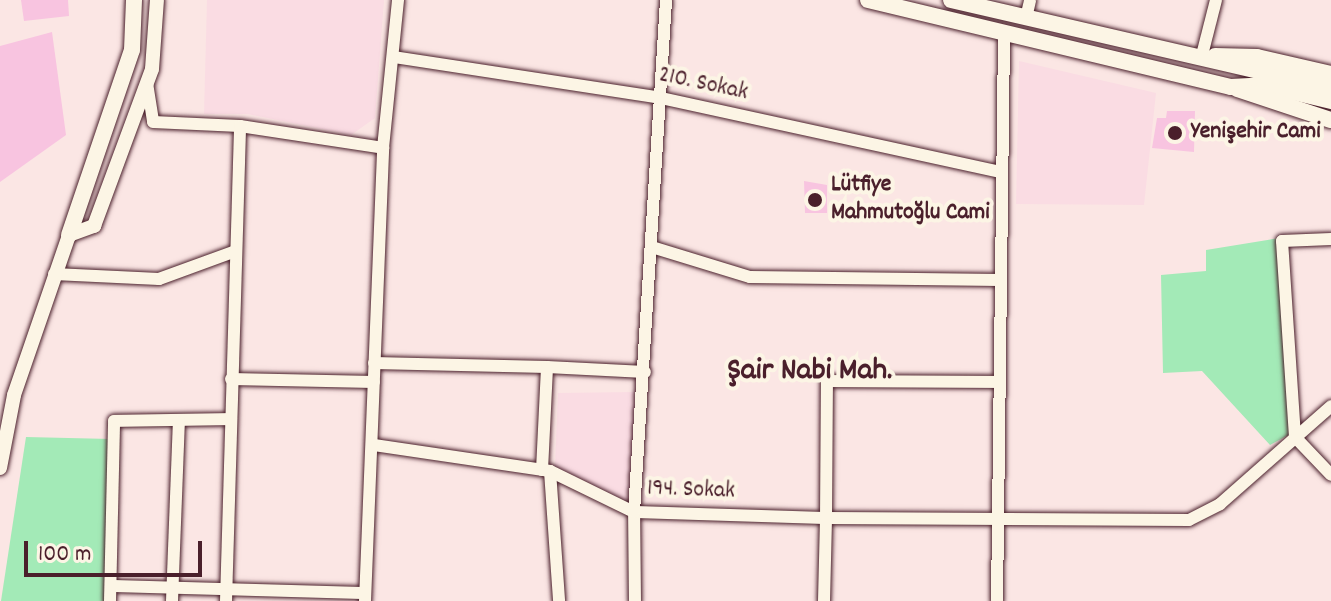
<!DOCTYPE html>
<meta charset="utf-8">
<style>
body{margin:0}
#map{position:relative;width:1331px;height:601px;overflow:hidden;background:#fbe6e4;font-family:Dekko,sans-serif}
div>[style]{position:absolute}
.built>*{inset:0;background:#fadce3}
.green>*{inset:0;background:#a3eab7}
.building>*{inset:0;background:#f8c4e0}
.roads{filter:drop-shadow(0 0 2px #4a1f2b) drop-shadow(0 0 2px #4a1f2b)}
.minor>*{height:12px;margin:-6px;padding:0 6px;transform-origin:6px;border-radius:6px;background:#fcf5e5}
.major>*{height:14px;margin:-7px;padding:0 7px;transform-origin:7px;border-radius:7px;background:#fcf5e5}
.highway>*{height:16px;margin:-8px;padding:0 8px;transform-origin:8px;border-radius:8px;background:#fcf5e5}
.dots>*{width:22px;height:22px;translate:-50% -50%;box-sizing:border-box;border:4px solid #fcf5e5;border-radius:50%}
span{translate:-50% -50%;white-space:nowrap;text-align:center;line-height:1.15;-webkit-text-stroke:8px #fcf5e5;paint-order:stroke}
.street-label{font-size:24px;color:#4a1f2b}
.poi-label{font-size:24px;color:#4a1f2b;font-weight:700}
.left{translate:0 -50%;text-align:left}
.district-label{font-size:32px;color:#4a1f2b;font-weight:700}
.scale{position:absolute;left:24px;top:541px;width:178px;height:36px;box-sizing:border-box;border:4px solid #4a1f2b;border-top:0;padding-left:10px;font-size:24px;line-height:28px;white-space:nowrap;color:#4a1f2b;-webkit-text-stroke:6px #fcf5e5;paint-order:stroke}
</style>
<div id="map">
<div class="built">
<i style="clip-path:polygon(207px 0,384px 0,375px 118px,351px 135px,248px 114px,204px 114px)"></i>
<i style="clip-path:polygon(1019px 61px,1156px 93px,1144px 205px,1016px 204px)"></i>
<i style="clip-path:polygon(635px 392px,629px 500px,621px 502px,555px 467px,558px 393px)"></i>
</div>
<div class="green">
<i style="clip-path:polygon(1279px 238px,1292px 433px,1270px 445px,1202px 371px,1163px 373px,1161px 275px,1206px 271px,1206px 250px)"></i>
<i style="clip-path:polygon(26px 437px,111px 439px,104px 601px,1px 601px)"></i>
</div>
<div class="building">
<i style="clip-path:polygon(21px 0,68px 0,69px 16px,24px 21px)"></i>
<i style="clip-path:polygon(52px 32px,66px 135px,0 182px,0 46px)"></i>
<i style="clip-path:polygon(1167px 111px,1195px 111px,1194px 152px,1152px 148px,1157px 118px,1166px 118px)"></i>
<i style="clip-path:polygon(804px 181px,827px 185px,827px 213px,805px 213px)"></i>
</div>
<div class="roads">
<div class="minor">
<i style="left:1026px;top:18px;width:18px;rotate:-77deg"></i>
<i style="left:394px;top:57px;width:265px;rotate:8.7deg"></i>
<i style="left:656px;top:97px;width:353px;rotate:12.3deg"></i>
<i style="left:1201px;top:59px;width:61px;rotate:-75.7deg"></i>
<i style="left:147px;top:83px;width:39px;rotate:81deg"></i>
<i style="left:153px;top:122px;width:87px;rotate:2.6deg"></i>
<i style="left:240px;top:126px;width:145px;rotate:8.7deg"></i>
<i style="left:1331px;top:239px;width:49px;rotate:177.7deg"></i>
<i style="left:1282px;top:241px;width:196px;rotate:86.2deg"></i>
<i style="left:1295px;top:437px;width:52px;rotate:46.5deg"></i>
<i style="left:655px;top:248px;width:99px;rotate:17deg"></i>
<i style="left:750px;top:277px;width:250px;rotate:0.7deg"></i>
<i style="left:54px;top:274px;width:105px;rotate:2.7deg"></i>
<i style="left:159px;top:279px;width:82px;rotate:-20deg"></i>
<i style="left:374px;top:363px;width:173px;rotate:1.3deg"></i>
<i style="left:231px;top:379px;width:143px;rotate:1.2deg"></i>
<i style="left:374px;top:445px;width:178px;rotate:8.4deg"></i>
<i style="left:550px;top:471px;width:93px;rotate:26deg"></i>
<i style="left:634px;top:512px;width:192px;rotate:1.8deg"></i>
<i style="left:826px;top:518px;width:137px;rotate:-89.6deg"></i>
<i style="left:827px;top:381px;width:173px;rotate:0.3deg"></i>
<i style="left:542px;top:470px;width:103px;rotate:-87.2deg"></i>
<i style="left:547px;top:367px;width:98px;rotate:2.9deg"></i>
<i style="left:550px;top:471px;width:130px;rotate:86deg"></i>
<i style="left:111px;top:586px;width:254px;rotate:1.6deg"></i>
<i style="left:110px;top:601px;width:180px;rotate:-88.7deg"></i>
<i style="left:114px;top:421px;width:114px;rotate:-1deg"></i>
<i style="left:172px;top:601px;width:179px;rotate:-87.8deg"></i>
<i style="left:226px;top:601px;width:475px;rotate:-88.3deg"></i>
<i style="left:365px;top:601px;width:453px;rotate:-87.7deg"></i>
<i style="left:383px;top:148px;width:149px;rotate:-84.2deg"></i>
<i style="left:635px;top:601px;width:89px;rotate:-90.6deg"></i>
<i style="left:634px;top:512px;width:513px;rotate:-86.42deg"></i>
<i style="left:824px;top:601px;width:83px;rotate:-88.6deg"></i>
<i style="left:826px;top:518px;width:363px;rotate:0.3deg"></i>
<i style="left:1189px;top:520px;width:35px;rotate:-27deg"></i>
<i style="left:1220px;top:504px;width:148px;rotate:-41.4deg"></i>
<i style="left:997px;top:601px;width:568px;rotate:-89.29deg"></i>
</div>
<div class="major">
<i style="left:0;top:468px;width:74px;rotate:-79.1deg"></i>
<i style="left:14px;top:395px;width:169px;rotate:-71deg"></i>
<i style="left:69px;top:235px;width:27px;rotate:-20deg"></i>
<i style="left:94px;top:226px;width:167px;rotate:-69.7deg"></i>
<i style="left:152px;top:69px;width:69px;rotate:-85.9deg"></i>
</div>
<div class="highway">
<i style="left:868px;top:0;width:373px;rotate:13.5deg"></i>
<i style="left:1231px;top:87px;width:33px;rotate:-3deg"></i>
<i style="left:1264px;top:85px;width:69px;rotate:13.4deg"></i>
<i style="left:951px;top:0;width:390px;rotate:13deg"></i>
<i style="left:1215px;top:56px;width:42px;rotate:1.4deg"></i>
<i style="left:1257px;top:57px;width:76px;rotate:12.9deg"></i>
<i style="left:1237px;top:89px;width:99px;rotate:18.3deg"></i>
<i style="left:69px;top:235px;width:195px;rotate:-71.2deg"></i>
<i style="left:132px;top:50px;width:50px;rotate:-87.7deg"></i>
</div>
</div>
<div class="dots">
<i style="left:1175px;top:133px;background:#4a1f2b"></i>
<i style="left:815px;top:200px;background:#4a1f2b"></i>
</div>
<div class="street-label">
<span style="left:703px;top:85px;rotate:12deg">210. Sokak</span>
<span style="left:691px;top:491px;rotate:2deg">194. Sokak</span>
</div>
<div class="poi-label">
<span class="left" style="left:1191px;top:133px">Yenişehir Cami</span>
<span class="left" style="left:831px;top:200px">Lütfiye<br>Mahmutoğlu Cami</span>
</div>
<div class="district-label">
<span style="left:810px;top:372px">Şair Nabi Mah.</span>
</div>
<div class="scale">100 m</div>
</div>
